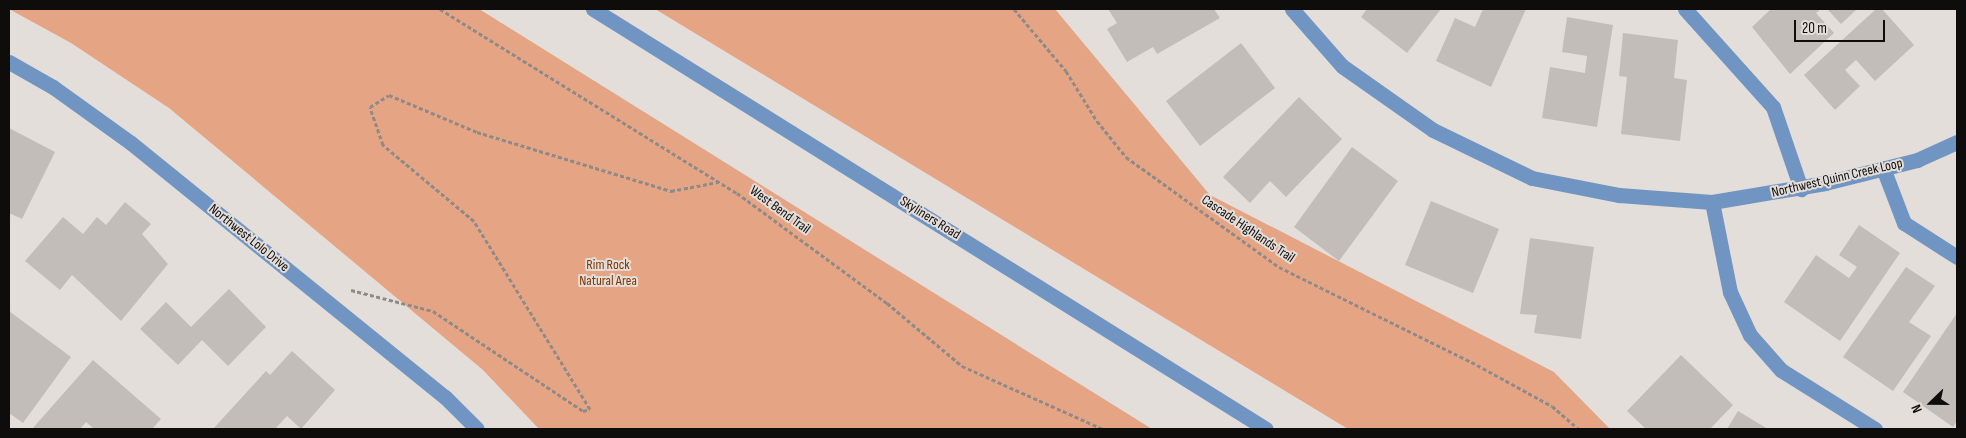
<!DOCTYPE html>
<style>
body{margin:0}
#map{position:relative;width:1966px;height:438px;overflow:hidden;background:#e4deda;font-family:"Sofia Sans Condensed",sans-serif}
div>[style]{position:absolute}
.green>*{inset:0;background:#e5a584}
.building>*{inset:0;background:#c3bdb9}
.path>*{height:3px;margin-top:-1.5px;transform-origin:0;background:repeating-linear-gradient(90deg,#8f8a88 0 4px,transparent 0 6.5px)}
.minor>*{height:15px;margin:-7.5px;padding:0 7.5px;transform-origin:7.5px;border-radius:7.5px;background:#7195c2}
span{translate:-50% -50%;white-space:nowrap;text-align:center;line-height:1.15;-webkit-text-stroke:4px #e4deda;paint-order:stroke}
.street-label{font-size:14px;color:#0f0d0c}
.park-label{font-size:14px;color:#7f3500}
.frame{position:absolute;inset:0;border:10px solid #0f0d0c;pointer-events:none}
.north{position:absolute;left:1906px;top:378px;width:50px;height:50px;-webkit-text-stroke:4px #e4deda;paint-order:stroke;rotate:248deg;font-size:14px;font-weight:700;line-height:20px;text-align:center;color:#0f0d0c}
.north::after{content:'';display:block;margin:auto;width:18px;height:22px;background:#0f0d0c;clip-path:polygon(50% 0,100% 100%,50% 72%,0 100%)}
.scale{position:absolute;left:1794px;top:20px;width:91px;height:22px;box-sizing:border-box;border:2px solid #0f0d0c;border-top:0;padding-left:6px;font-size:15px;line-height:18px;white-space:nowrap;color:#0f0d0c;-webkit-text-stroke:4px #e4deda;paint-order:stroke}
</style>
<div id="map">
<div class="green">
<i style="clip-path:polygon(9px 9px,479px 9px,1152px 429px,539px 429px,483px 370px,169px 108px,71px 43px)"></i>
<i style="clip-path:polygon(655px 9px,1055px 9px,1210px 195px,1554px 372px,1610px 429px,1348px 429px)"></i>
</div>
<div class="building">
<i style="clip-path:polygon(1108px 9px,1214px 9px,1220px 18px,1157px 54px,1153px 47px,1127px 62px,1107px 29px,1117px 23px)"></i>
<i style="clip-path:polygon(1367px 9px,1441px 9px,1407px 53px,1361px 17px)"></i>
<i style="clip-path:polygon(1483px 9px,1526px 9px,1491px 87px,1436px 61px,1455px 18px,1475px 27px)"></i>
<i style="clip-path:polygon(1771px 9px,1821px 9px,1816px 13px,1834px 33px,1790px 74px,1752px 27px)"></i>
<i style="clip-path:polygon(1827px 9px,1857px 9px,1841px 24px)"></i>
<i style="clip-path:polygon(1876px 9px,1882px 9px,1914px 45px,1875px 81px,1856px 60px,1845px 70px,1860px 86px,1835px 110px,1804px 75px)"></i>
<i style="clip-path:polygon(1567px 17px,1613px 25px,1597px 127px,1542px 118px,1550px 67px,1585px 73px,1587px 56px,1562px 52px)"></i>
<i style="clip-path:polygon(1623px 33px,1678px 40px,1674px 78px,1687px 80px,1680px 141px,1621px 134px,1627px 77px,1619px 76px)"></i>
<i style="clip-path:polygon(1241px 43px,1275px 88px,1200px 146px,1166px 101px)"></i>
<i style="clip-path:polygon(1299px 97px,1342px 139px,1286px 197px,1270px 181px,1250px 203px,1223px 177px)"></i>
<i style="clip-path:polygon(9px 128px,55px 152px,22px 219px,9px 213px)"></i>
<i style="clip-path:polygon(1352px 147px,1398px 181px,1339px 261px,1294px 227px)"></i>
<i style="clip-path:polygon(1431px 201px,1499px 229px,1473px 293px,1405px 265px)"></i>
<i style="clip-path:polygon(125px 202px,151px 224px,142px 234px,168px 264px,121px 321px,72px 275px,60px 290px,25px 261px,63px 217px,83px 234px,97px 217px,106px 225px)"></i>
<i style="clip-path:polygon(1859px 225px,1900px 253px,1840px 341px,1784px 302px,1816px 255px,1849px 278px,1857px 267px,1839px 255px)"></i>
<i style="clip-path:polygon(1530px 238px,1594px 247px,1581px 339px,1534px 333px,1537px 315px,1520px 314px)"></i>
<i style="clip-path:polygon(1906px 267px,1935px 286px,1909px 322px,1931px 336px,1893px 391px,1843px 357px)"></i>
<i style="clip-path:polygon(229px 289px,266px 327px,228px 366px,202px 340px,178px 365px,140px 329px,166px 302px,191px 327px)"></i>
<i style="clip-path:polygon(9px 311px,71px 357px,23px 423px,9px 413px)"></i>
<i style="clip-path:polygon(1957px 313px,1957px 421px,1953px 427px,1903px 392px)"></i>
<i style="clip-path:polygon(292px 351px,335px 390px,301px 429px,287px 416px,275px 429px,213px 429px,266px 371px,270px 375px)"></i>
<i style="clip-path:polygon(1681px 355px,1733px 405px,1710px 429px,1646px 429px,1627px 411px)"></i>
<i style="clip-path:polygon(93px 360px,161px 419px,152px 429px,94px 429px,86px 422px,80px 429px,32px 429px)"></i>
<i style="clip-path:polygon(1738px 411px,1768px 429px,1727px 429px)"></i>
</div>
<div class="path">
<i style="left:440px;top:9px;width:349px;rotate:31.8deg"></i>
<i style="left:737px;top:193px;width:186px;rotate:36.3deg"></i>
<i style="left:887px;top:303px;width:98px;rotate:40deg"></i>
<i style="left:962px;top:366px;width:154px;rotate:24.1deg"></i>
<i style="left:1014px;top:9px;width:81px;rotate:50deg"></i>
<i style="left:1066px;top:71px;width:59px;rotate:58.2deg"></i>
<i style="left:1097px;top:121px;width:46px;rotate:51.1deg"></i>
<i style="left:1126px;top:157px;width:188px;rotate:35.7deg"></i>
<i style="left:1279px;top:267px;width:221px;rotate:26.3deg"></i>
<i style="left:1477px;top:365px;width:85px;rotate:28.7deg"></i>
<i style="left:1552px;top:406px;width:35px;rotate:41deg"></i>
<i style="left:351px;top:290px;width:85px;rotate:14.4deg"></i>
<i style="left:433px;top:311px;width:180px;rotate:33.7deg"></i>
<i style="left:583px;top:411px;width:7px;rotate:-16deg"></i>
<i style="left:590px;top:409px;width:221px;rotate:-121.7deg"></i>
<i style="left:474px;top:221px;width:119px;rotate:-140.1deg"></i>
<i style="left:383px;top:145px;width:40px;rotate:-108.9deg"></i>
<i style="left:370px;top:107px;width:22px;rotate:-32deg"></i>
<i style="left:389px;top:95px;width:95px;rotate:22.8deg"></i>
<i style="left:477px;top:132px;width:203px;rotate:16.9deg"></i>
<i style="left:671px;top:191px;width:48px;rotate:-10.8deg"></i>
</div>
<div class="minor">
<i style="left:593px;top:9px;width:793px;rotate:31.97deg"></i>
<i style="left:1292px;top:9px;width:76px;rotate:48.7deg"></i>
<i style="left:1342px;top:66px;width:111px;rotate:35.1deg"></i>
<i style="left:1433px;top:130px;width:110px;rotate:25.9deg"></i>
<i style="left:1532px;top:178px;width:89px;rotate:11.1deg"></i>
<i style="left:1619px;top:195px;width:93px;rotate:4.3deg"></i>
<i style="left:1712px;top:202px;width:115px;rotate:-9.5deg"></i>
<i style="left:1825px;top:183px;width:95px;rotate:-14deg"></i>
<i style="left:1917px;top:160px;width:44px;rotate:-24.2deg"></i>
<i style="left:1685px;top:9px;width:132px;rotate:48.1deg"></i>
<i style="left:1773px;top:107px;width:87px;rotate:71.1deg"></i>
<i style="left:9px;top:62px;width:51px;rotate:29.6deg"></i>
<i style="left:53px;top:87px;width:96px;rotate:35.7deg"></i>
<i style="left:131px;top:143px;width:404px;rotate:39deg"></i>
<i style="left:445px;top:397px;width:45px;rotate:45deg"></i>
<i style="left:1883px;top:168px;width:59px;rotate:69.1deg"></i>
<i style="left:1904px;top:223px;width:63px;rotate:32.7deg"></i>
<i style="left:1712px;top:202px;width:92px;rotate:78.7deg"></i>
<i style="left:1730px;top:292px;width:47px;rotate:65.1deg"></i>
<i style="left:1750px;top:335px;width:47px;rotate:48.5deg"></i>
<i style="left:1781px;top:370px;width:111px;rotate:32.1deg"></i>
</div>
<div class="street-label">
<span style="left:1837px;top:178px;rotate:-13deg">Northwest Quinn Creek Loop</span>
<span style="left:780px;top:210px;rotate:36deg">West Bend Trail</span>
<span style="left:930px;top:218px;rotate:32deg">Skyliners Road</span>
<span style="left:1248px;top:229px;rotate:34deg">Cascade Highlands Trail</span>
<span style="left:249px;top:238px;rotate:39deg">Northwest Lolo Drive</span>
</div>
<div class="park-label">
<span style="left:608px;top:273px">Rim Rock<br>Natural Area</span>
</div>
<div class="frame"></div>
<div class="north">N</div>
<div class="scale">20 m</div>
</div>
